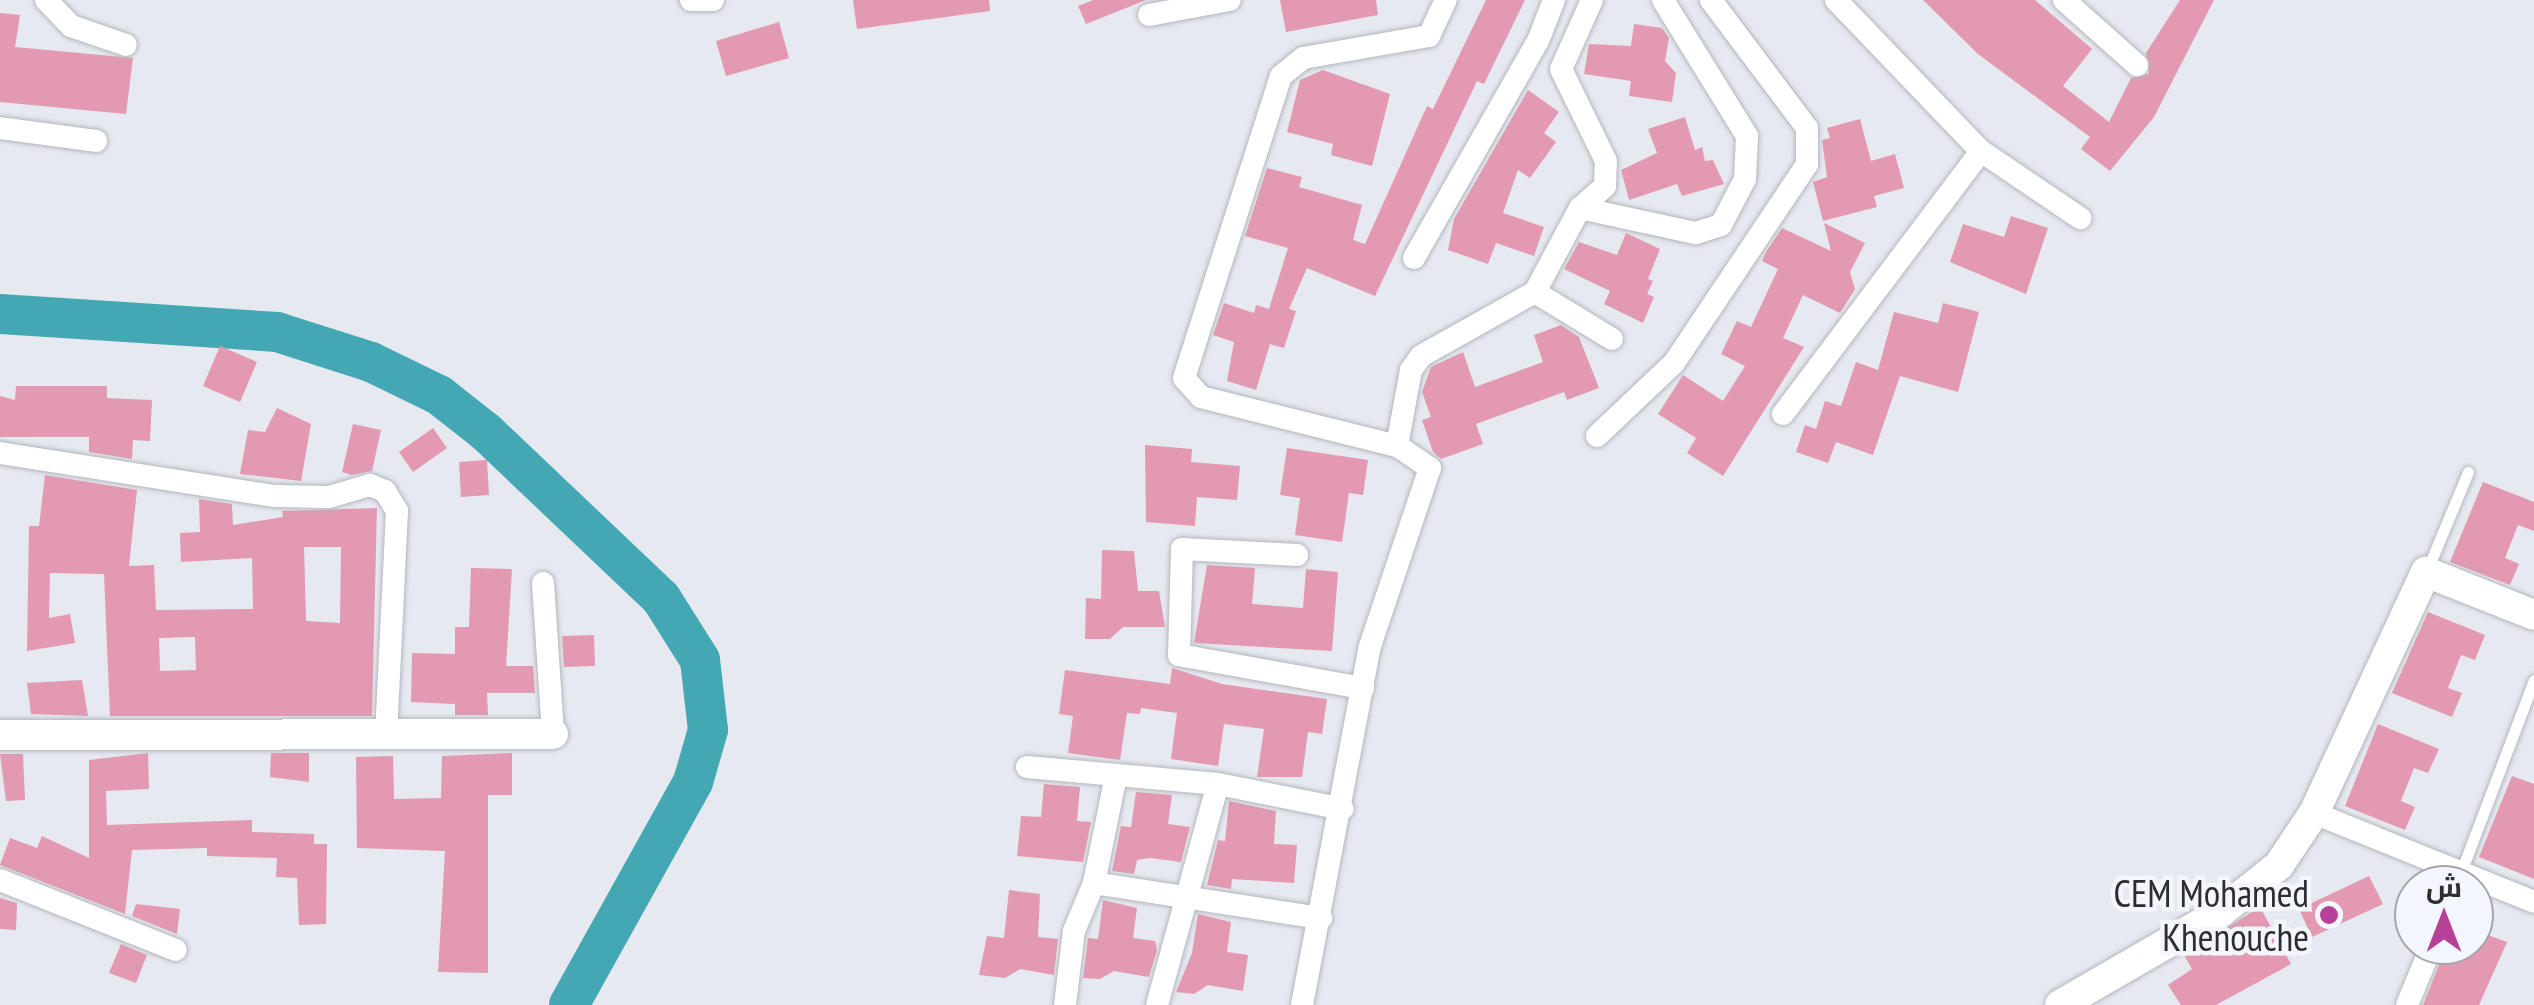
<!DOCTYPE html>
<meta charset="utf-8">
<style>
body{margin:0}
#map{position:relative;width:2534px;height:1005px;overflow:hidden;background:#e6e9f0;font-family:"PT Sans Narrow",Cairo,sans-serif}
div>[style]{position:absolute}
.river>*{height:40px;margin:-20px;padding:0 20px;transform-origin:20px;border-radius:20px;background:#44a7b4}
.building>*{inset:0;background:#e299b1}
.roads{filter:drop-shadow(0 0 2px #b4b6bd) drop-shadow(0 0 2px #b4b6bd)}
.lane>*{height:11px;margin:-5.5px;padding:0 5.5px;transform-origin:5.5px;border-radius:5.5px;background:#fff}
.street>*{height:22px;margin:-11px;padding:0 11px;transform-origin:11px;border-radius:11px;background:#fff}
.secondary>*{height:30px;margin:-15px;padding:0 15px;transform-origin:15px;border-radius:15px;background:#fff}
.dots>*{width:28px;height:28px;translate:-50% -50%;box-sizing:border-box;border:5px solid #f3f6fd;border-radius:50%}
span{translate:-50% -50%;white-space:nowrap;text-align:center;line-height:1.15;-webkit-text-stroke:9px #f3f6fd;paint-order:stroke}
.poi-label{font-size:38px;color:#2d2e30}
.right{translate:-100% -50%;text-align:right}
.north{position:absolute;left:2394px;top:865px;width:100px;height:100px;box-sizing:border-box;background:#f3f6fd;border:2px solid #a4a6ab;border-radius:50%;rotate:0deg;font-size:28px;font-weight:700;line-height:40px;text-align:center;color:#2d2e30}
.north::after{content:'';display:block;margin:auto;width:35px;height:45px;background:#b54199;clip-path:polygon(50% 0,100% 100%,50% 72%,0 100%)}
</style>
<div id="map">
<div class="river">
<i style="left:0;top:314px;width:278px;rotate:3.7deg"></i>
<i style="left:277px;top:332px;width:99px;rotate:17.7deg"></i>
<i style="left:371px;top:362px;width:76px;rotate:25.9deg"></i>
<i style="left:439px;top:395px;width:60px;rotate:38.2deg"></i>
<i style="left:486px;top:432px;width:241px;rotate:43.5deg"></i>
<i style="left:661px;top:598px;width:73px;rotate:57.8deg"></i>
<i style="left:700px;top:660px;width:70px;rotate:83.5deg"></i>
<i style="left:708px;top:730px;width:54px;rotate:106.1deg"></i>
<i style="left:693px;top:782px;width:255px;rotate:119.1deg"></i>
</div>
<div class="building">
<i style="clip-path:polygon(853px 0,989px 0,990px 11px,857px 29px)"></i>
<i style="clip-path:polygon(1093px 0,1146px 0,1086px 24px,1078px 6px)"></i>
<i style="clip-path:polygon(1280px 0,1376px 0,1378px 15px,1286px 32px)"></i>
<i style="clip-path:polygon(1486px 0,1525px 0,1484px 84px,1477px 81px,1375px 296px,1307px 268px,1289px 309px,1296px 311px,1284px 348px,1270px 344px,1256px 390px,1227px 381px,1234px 342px,1213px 335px,1224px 303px,1254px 313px,1256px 305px,1269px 309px,1288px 248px,1245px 236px,1267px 168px,1302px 177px,1299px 187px,1362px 205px,1353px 240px,1365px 244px,1427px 106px,1433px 109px)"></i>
<i style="clip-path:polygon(1923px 0,2035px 0,2092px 49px,2063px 86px,2109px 122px,2131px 78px,2149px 74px,2146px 53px,2180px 0,2214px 0,2154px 117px,2110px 171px,2081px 149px,2090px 137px,1978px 54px)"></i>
<i style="clip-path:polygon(0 13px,20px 15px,15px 47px,133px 58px,126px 114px,0 102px)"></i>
<i style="clip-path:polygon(779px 22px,789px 58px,726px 76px,716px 41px)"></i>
<i style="clip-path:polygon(1634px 24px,1662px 28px,1669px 38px,1665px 61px,1676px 73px,1672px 102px,1629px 96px,1631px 81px,1584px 74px,1589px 44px,1631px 46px)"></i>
<i style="clip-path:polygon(1323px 70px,1390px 94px,1372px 166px,1331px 155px,1333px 144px,1287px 132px,1300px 80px)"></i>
<i style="clip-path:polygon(1528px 90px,1559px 112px,1544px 133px,1556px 142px,1530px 178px,1518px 170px,1503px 213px,1544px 227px,1534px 256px,1496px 243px,1488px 264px,1448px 250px,1454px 219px)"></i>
<i style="clip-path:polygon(1685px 117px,1695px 150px,1702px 147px,1705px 161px,1713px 160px,1724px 184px,1682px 196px,1677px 184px,1629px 200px,1621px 170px,1657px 153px,1648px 129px)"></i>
<i style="clip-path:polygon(1860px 119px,1871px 161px,1895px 154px,1904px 188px,1874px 196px,1877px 207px,1823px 221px,1813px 182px,1827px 177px,1822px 140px,1830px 138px,1827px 128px)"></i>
<i style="clip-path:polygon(2011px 216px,2048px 228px,2026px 294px,1950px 262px,1963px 224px,2004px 237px)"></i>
<i style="clip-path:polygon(1824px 223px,1865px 243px,1850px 272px,1855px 289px,1840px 313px,1803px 295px,1783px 338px,1804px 347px,1723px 476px,1687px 453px,1696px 438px,1658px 414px,1683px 375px,1723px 401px,1745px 366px,1721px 354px,1737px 321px,1751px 327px,1778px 269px,1762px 261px,1766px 252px,1782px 228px,1831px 251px)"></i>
<i style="clip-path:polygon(1626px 233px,1660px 249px,1648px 279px,1653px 281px,1647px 294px,1654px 297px,1643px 323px,1604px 304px,1610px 291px,1564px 269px,1579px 242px,1617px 255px)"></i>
<i style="clip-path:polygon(1943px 303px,1979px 312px,1958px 392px,1900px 376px,1873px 455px,1836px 442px,1828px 463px,1796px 452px,1805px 425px,1816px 429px,1825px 401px,1841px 406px,1856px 362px,1878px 370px,1894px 312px,1938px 323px)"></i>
<i style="clip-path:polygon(1561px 325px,1579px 337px,1599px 388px,1567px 400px,1564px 392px,1476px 424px,1483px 444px,1441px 459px,1433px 452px,1422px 420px,1431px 417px,1422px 392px,1431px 367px,1463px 352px,1475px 387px,1543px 362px,1534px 335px)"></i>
<i style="clip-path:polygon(220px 346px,257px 362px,240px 402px,203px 386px)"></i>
<i style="clip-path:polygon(16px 386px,107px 386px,107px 398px,152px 400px,150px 441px,133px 440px,132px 459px,89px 452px,89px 437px,0 437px,0 396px,15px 400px)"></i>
<i style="clip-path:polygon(277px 408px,311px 424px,301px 481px,240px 474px,248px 430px,265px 432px)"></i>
<i style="clip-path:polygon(353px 424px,381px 430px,372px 471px,352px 475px,342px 472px)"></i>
<i style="clip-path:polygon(433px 428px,447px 448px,413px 472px,399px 452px)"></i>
<i style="clip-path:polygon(1145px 445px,1192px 449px,1191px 462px,1240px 466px,1237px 500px,1197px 497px,1195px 526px,1146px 522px)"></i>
<i style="clip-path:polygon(1287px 448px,1368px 460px,1363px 495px,1349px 493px,1342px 542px,1295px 535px,1300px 498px,1280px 495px)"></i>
<i style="clip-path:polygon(487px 460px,489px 495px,461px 497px,459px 462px)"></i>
<i style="clip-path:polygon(evenodd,45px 475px,137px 490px,129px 566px,154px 565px,156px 610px,253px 609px,252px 558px,181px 562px,180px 533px,200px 532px,199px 499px,232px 504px,233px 525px,283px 517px,282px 511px,377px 508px,372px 716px,110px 716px,104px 574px,50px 573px,49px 618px,70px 614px,75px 643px,27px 651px,29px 526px,39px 526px,45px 475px,304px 547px,341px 547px,340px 623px,306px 621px,304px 547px,45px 475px,195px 637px,196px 670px,160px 671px,159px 638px,195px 637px)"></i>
<i style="clip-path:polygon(2483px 482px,2534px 502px,2534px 531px,2518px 525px,2505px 558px,2519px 564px,2510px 585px,2450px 562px)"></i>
<i style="clip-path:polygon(1102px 550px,1134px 551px,1138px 591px,1159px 591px,1165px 627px,1123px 627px,1110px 639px,1085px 639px,1086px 598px,1101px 599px)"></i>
<i style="clip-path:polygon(1207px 565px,1255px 568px,1252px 604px,1303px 608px,1306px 569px,1338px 572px,1332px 651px,1194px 643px)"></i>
<i style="clip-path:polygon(471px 568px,512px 569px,506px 666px,533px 666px,535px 693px,487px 693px,488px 715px,455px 715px,455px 704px,411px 702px,412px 653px,455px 654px,455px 627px,469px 627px)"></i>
<i style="clip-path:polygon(2428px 612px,2485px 635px,2475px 660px,2461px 655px,2448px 688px,2462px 693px,2452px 717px,2392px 693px)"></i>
<i style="clip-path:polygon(594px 635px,595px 666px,564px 667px,562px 636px)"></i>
<i style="clip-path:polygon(1172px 668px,1222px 684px,1327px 699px,1322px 734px,1308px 732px,1302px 777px,1257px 777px,1264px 729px,1224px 724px,1218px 766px,1171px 759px,1177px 713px,1141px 708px,1140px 714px,1127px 713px,1120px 760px,1068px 753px,1073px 716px,1059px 714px,1065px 670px,1170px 684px)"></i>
<i style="clip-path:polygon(82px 680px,88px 716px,31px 714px,27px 683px)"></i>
<i style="clip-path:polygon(2378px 724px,2439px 749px,2428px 773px,2414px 768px,2401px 801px,2415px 807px,2405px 830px,2345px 806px)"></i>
<i style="clip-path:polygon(148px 753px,149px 789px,106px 791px,107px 825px,252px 820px,252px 832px,314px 834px,314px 844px,327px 844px,326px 924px,299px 925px,297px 878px,276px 877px,277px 858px,207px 856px,207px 848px,132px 850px,125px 914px,0 865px,10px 838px,37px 848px,42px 836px,89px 858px,89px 760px)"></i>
<i style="clip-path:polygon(271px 753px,309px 753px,309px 782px,270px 777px)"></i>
<i style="clip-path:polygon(512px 753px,512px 795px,488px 795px,488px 973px,438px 972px,445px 851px,357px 848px,356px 757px,393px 756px,394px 799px,441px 798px,442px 756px)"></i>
<i style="clip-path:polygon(0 754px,23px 754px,25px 800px,6px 801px)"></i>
<i style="clip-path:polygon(2512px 776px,2534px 784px,2534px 879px,2479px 857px)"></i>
<i style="clip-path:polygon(1044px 784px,1080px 787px,1077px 821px,1091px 822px,1083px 862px,1017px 856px,1021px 816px,1041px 817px)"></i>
<i style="clip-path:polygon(1136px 792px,1172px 795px,1168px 824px,1190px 827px,1181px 862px,1150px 858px,1137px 860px,1134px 874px,1112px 871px,1121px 826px,1131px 827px)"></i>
<i style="clip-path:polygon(1229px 801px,1276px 811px,1274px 844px,1297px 845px,1294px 883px,1232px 879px,1231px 889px,1207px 885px,1218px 840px,1225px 841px)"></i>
<i style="clip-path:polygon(2369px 876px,2383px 904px,2312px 937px,2299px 909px)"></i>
<i style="clip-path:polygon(1009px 890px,1040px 894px,1038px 937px,1058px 939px,1054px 975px,1020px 969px,1005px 978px,979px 975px,987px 936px,1004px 938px)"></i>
<i style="clip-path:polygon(0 898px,17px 903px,16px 930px,0 929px)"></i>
<i style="clip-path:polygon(1103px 900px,1137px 908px,1133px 938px,1155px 941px,1157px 950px,1149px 977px,1114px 971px,1100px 979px,1083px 978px,1088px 938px,1098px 939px)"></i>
<i style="clip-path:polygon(136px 904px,180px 909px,177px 934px,132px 916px)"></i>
<i style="clip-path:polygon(2260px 907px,2291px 964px,2216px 1005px,2181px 1005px,2168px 985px,2192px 969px,2184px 955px)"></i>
<i style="clip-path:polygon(1198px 914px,1231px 922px,1227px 952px,1248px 955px,1243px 991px,1208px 985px,1194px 994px,1176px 992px,1192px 953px)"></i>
<i style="clip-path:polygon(2474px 930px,2507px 942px,2479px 1005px,2423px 1005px,2447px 945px,2474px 945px)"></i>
<i style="clip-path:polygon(121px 944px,147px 955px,136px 983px,109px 973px)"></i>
</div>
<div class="roads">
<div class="lane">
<i style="left:2428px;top:568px;width:104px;rotate:-67.4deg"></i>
<i style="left:2461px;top:872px;width:205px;rotate:-69.2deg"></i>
</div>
<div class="street">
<i style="left:46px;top:0;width:36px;rotate:46deg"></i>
<i style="left:71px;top:26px;width:58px;rotate:19.1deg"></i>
<i style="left:691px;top:0;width:22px"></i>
<i style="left:1836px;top:0;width:209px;rotate:46.2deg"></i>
<i style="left:1981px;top:151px;width:120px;rotate:34.1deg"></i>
<i style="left:2064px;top:0;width:98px;rotate:41.7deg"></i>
<i style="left:1149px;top:15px;width:82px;rotate:-10.5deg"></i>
<i style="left:0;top:128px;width:97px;rotate:7.7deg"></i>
<i style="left:1580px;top:208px;width:33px;rotate:-41deg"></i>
<i style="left:1605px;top:186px;width:25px;rotate:-88deg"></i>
<i style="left:1606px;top:161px;width:102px;rotate:-116.1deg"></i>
<i style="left:1561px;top:69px;width:76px;rotate:-65.8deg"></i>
<i style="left:1414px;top:258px;width:250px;rotate:-60.3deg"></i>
<i style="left:1538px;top:41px;width:44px;rotate:-68.7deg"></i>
<i style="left:1535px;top:292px;width:90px;rotate:31.4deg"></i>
<i style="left:1783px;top:414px;width:329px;rotate:-53deg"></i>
<i style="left:1597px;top:436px;width:106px;rotate:-43.5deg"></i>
<i style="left:1674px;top:363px;width:239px;rotate:-56.2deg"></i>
<i style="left:1807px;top:164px;width:36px;rotate:-90deg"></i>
<i style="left:1807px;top:128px;width:160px;rotate:-126.9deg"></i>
<i style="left:1397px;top:446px;width:77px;rotate:-79.6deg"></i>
<i style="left:1411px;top:370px;width:17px;rotate:-54deg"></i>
<i style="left:1421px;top:356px;width:131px;rotate:-29.3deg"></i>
<i style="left:1535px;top:292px;width:95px;rotate:-61.8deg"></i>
<i style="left:1580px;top:208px;width:119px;rotate:12.2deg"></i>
<i style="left:1696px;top:233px;width:26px;rotate:-18deg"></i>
<i style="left:1721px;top:225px;width:52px;rotate:-62.4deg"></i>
<i style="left:1745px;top:179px;width:43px;rotate:-87.3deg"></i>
<i style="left:1747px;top:136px;width:160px;rotate:-121.7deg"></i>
<i style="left:0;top:453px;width:278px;rotate:8.9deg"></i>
<i style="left:275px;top:496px;width:54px;rotate:1.1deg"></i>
<i style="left:329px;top:497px;width:43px;rotate:-16.3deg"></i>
<i style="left:370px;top:485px;width:16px;rotate:22deg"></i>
<i style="left:385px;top:491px;width:23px;rotate:59deg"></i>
<i style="left:397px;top:511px;width:224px;rotate:92.8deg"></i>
<i style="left:1297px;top:555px;width:115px;rotate:-177deg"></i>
<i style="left:1182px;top:549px;width:106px;rotate:91.6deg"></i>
<i style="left:1179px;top:655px;width:187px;rotate:10.2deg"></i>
<i style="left:543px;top:583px;width:151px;rotate:86.2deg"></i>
<i style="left:1027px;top:767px;width:192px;rotate:5.1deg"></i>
<i style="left:1218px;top:784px;width:127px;rotate:11.3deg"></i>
<i style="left:2314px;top:813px;width:237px;rotate:22deg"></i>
<i style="left:0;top:880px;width:189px;rotate:21.7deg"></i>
<i style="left:1094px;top:883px;width:230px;rotate:8.8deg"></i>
<i style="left:1065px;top:1005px;width:75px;rotate:-83.1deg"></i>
<i style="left:1074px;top:931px;width:52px;rotate:-67.4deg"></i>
<i style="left:1094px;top:883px;width:109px;rotate:-78.4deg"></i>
<i style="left:1157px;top:1005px;width:229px;rotate:-74.6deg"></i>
<i style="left:1302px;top:1005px;width:362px;rotate:-79.3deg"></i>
<i style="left:1369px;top:649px;width:191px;rotate:-71.4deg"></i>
<i style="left:1430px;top:468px;width:40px;rotate:-146deg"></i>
<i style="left:1397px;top:446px;width:202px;rotate:-166deg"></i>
<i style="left:1201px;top:397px;width:25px;rotate:-132deg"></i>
<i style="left:1184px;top:378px;width:317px;rotate:-72.2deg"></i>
<i style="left:1281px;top:76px;width:28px;rotate:-39deg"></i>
<i style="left:1303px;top:58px;width:128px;rotate:-9.9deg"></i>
<i style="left:1429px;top:36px;width:40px;rotate:-65deg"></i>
<i style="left:2407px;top:1005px;width:65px;rotate:-67.4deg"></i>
</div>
<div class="secondary">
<i style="left:0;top:735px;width:553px;rotate:-0.1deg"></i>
<i style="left:2060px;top:1005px;width:186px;rotate:-30deg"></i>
<i style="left:2221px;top:912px;width:75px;rotate:-39deg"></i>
<i style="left:2279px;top:865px;width:63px;rotate:-56.1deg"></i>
<i style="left:2314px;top:813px;width:266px;rotate:-65.1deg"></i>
<i style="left:2426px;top:572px;width:116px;rotate:21.7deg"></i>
</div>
</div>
<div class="dots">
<i style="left:2329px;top:915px;background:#b54199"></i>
</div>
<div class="poi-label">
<span class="right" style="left:2309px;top:915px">CEM Mohamed<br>Khenouche</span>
</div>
<div class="north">ش</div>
</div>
